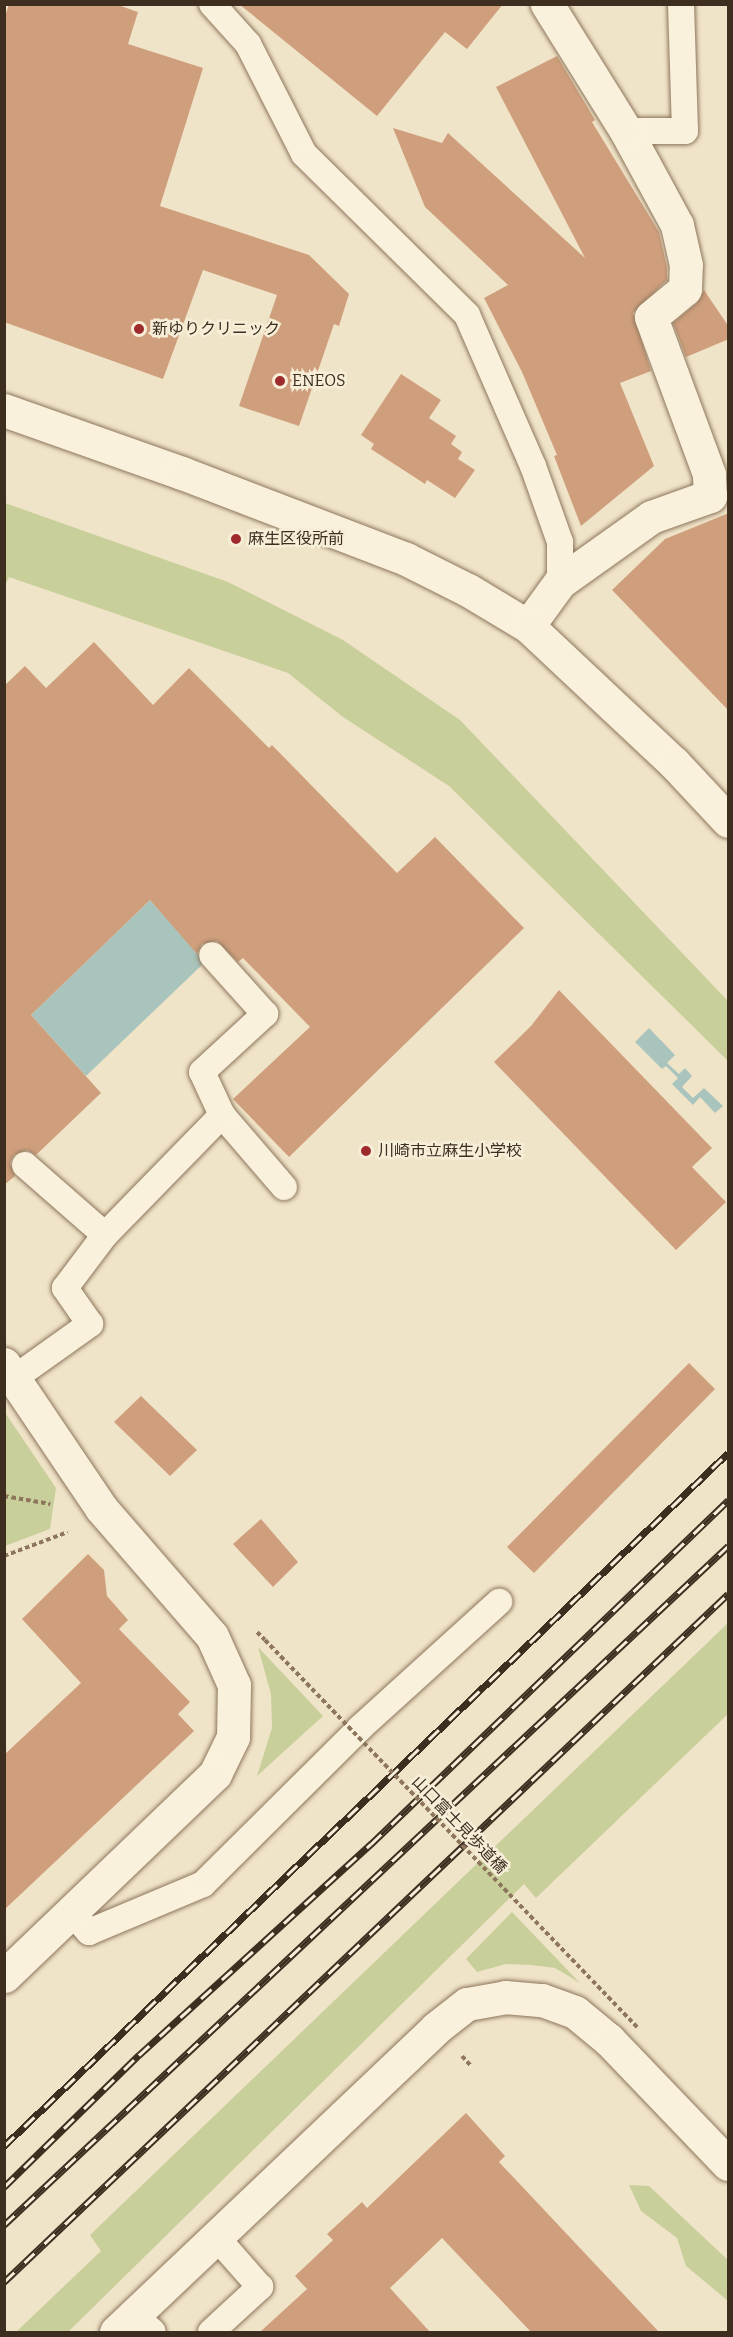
<!DOCTYPE html>
<meta charset="utf-8">
<style>
body{margin:0}
#map{position:relative;width:733px;height:2337px;overflow:hidden;background:#f0e4c8;font-family:Bitter,"Noto Sans JP",serif}
div>[style]{position:absolute}
.green>*{inset:0;background:#c9cf9b}
.water>*{inset:0;background:#a9c4bc}
.building>*{inset:0;background:#cf9f7d}
.path>*{height:4px;margin-top:-2px;transform-origin:0;background:repeating-linear-gradient(90deg,#8d765c 0 4.5px,transparent 0 7.5px)}
.roads{filter:drop-shadow(0 0 2px #8d765c) drop-shadow(0 0 2px #8d765c)}
.lane>*{height:26px;margin:-13px;padding:0 13px;transform-origin:13px;border-radius:13px;background:#faf1dc}
.street>*{height:33px;margin:-16.5px;padding:0 16.5px;transform-origin:16.5px;border-radius:16.5px;background:#faf1dc}
.secondary>*{height:33px;margin:-16.5px;padding:0 16.5px;transform-origin:16.5px;border-radius:16.5px;background:#faf1dc}
.rail>*{height:7px;margin-top:-3.5px;transform-origin:0;background:repeating-linear-gradient(90deg,#f7eed8 0 14px,#3d2e20 0 28px);box-sizing:border-box;border-block:2px solid #3d2e20}
.path-bridge>*{height:4px;margin-top:-2px;transform-origin:0;background:repeating-linear-gradient(90deg,#8d765c 0 4.5px,transparent 0 7.5px)}
.dots>*{width:16px;height:16px;translate:-50% -50%;box-sizing:border-box;border:3px solid #f7eed8;border-radius:50%}
span{translate:-50% -50%;white-space:nowrap;text-align:center;line-height:1.15;-webkit-text-stroke:5px #f7eed8;paint-order:stroke}
.poi-label{font-size:16px;color:#3d2e20}
.left{translate:0 -50%;text-align:left}
.street-label{font-size:16px;color:#3d2e20}
.frame{position:absolute;inset:0;border:6px solid #3d2e20;pointer-events:none}
</style>
<div id="map">
<div class="green">
<i style="clip-path:polygon(5px 503px,228px 582px,343px 640px,460px 720px,728px 1001px,728px 1061px,449px 786px,343px 717px,288px 673px,9px 577px,5px 586px)"></i>
<i style="clip-path:polygon(4px 1411px,56px 1488px,50px 1529px,5px 1546px)"></i>
<i style="clip-path:polygon(728px 1623px,728px 1714px,536px 1898px,524px 1884px,68px 2332px,16px 2332px,101px 2251px,90px 2235px)"></i>
<i style="clip-path:polygon(258px 1647px,323px 1716px,257px 1776px,272px 1728px,271px 1694px)"></i>
<i style="clip-path:polygon(512px 1912px,580px 1983px,555px 1968px,531px 1965px,506px 1964px,477px 1972px,466px 1959px)"></i>
<i style="clip-path:polygon(629px 2185px,649px 2186px,728px 2260px,728px 2301px,686px 2266px,677px 2238px,641px 2211px)"></i>
</div>
<div class="water">
<i style="clip-path:polygon(150px 900px,205px 962px,86px 1076px,31px 1015px)"></i>
<i style="clip-path:polygon(649px 1028px,675px 1055px,667px 1063px,679px 1074px,685px 1068px,692px 1076px,682px 1087px,693px 1098px,704px 1088px,723px 1106px,715px 1113px,700px 1097px,693px 1105px,672px 1084px,678px 1078px,666px 1066px,662px 1069px,635px 1042px)"></i>
</div>
<div class="building">
<i style="clip-path:polygon(9px 4px,115px 4px,138px 12px,128px 44px,203px 68px,160px 206px,309px 255px,349px 294px,339px 326px,334px 324px,299px 426px,239px 406px,277px 295px,203px 270px,163px 379px,4px 322px,4px 20px)"></i>
<i style="clip-path:polygon(239px 4px,503px 4px,467px 49px,445px 32px,377px 116px)"></i>
<i style="clip-path:polygon(557px 56px,595px 120px,592px 122px,659px 232px,667px 267px,667px 280px,633px 313px,651px 371px,620px 383px,654px 466px,581px 526px,554px 456px,557px 455px,522px 372px,484px 298px,508px 285px,425px 207px,393px 128px,442px 143px,448px 133px,585px 258px,496px 87px)"></i>
<i style="clip-path:polygon(704px 290px,729px 327px,729px 339px,686px 357px,673px 323px,697px 303px)"></i>
<i style="clip-path:polygon(401px 374px,441px 400px,429px 418px,456px 436px,451px 444px,462px 452px,458px 459px,475px 470px,455px 498px,427px 480px,425px 484px,371px 449px,374px 444px,361px 435px)"></i>
<i style="clip-path:polygon(729px 513px,729px 711px,612px 590px,665px 539px)"></i>
<i style="clip-path:polygon(94px 642px,153px 705px,189px 668px,269px 748px,272px 745px,397px 873px,435px 837px,524px 928px,289px 1157px,233px 1099px,310px 1027px,243px 958px,238px 962px,217px 941px,202px 944px,197px 954px,150px 900px,31px 1015px,101px 1093px,36px 1155px,27px 1150px,14px 1155px,10px 1163px,15px 1176px,4px 1185px,4px 686px,25px 666px,46px 688px)"></i>
<i style="clip-path:polygon(559px 990px,712px 1148px,692px 1167px,726px 1202px,676px 1250px,494px 1062px,531px 1026px)"></i>
<i style="clip-path:polygon(689px 1363px,715px 1389px,534px 1573px,507px 1547px)"></i>
<i style="clip-path:polygon(141px 1396px,197px 1450px,170px 1476px,114px 1422px)"></i>
<i style="clip-path:polygon(261px 1519px,298px 1562px,273px 1587px,233px 1544px)"></i>
<i style="clip-path:polygon(88px 1554px,104px 1570px,107px 1596px,128px 1620px,119px 1629px,190px 1702px,178px 1714px,194px 1731px,4px 1910px,4px 1755px,81px 1683px,22px 1619px)"></i>
<i style="clip-path:polygon(466px 2113px,505px 2156px,499px 2162px,659px 2332px,531px 2332px,442px 2238px,390px 2288px,430px 2332px,260px 2332px,307px 2289px,295px 2276px,333px 2240px,327px 2234px,362px 2202px,367px 2208px)"></i>
</div>
<div class="path">
<i style="left:4px;top:1496px;width:47px;rotate:9.9deg"></i>
<i style="left:4px;top:1556px;width:68px;rotate:-20.6deg"></i>
<i style="left:257px;top:1632px;width:11px;rotate:45deg"></i>
<i style="left:462px;top:2056px;width:15px;rotate:48deg"></i>
</div>
<div class="roads">
<div class="lane">
<i style="left:212px;top:4px;width:54px;rotate:48deg"></i>
<i style="left:248px;top:44px;width:123px;rotate:63deg"></i>
<i style="left:304px;top:154px;width:229px;rotate:44.6deg"></i>
<i style="left:467px;top:315px;width:165px;rotate:66.4deg"></i>
<i style="left:533px;top:466px;width:81px;rotate:70.4deg"></i>
<i style="left:560px;top:542px;width:40px;rotate:90deg"></i>
<i style="left:626px;top:131px;width:59px"></i>
<i style="left:685px;top:131px;width:127px;rotate:-91.8deg"></i>
<i style="left:222px;top:1115px;width:95px;rotate:49.3deg"></i>
<i style="left:25px;top:1165px;width:106px;rotate:41.2deg"></i>
<i style="left:13px;top:1379px;width:95px;rotate:-35.5deg"></i>
<i style="left:90px;top:1324px;width:44px;rotate:-124.8deg"></i>
<i style="left:65px;top:1288px;width:66px;rotate:-53deg"></i>
<i style="left:105px;top:1235px;width:168px;rotate:-45.7deg"></i>
<i style="left:222px;top:1115px;width:47px;rotate:-114.9deg"></i>
<i style="left:202px;top:1072px;width:86px;rotate:-42.6deg"></i>
<i style="left:265px;top:1014px;width:79px;rotate:-131.9deg"></i>
<i style="left:71px;top:1912px;width:27px;rotate:48deg"></i>
<i style="left:89px;top:1932px;width:124px;rotate:-22.8deg"></i>
<i style="left:203px;top:1884px;width:221px;rotate:-44.8deg"></i>
<i style="left:360px;top:1728px;width:188px;rotate:-42.2deg"></i>
<i style="left:134px;top:2315px;width:25px;rotate:42deg"></i>
<i style="left:211px;top:2332px;width:67px;rotate:-42.6deg"></i>
<i style="left:260px;top:2287px;width:67px;rotate:-131.3deg"></i>
</div>
<div class="street">
<i style="left:528px;top:626px;width:54px;rotate:-54deg"></i>
<i style="left:560px;top:582px;width:112px;rotate:-35.5deg"></i>
<i style="left:651px;top:517px;width:63px;rotate:-19.6deg"></i>
<i style="left:710px;top:496px;width:22px;rotate:-93deg"></i>
<i style="left:709px;top:474px;width:167px;rotate:-110.3deg"></i>
<i style="left:651px;top:317px;width:44px;rotate:-39.5deg"></i>
<i style="left:685px;top:289px;width:24px;rotate:-88deg"></i>
<i style="left:686px;top:265px;width:41px;rotate:-102.7deg"></i>
<i style="left:677px;top:225px;width:107px;rotate:-118.5deg"></i>
<i style="left:626px;top:131px;width:150px;rotate:-121.9deg"></i>
<i style="left:4px;top:1364px;width:174px;rotate:56deg"></i>
<i style="left:101px;top:1508px;width:169px;rotate:49.1deg"></i>
<i style="left:212px;top:1636px;width:54px;rotate:65.8deg"></i>
<i style="left:234px;top:1685px;width:52px;rotate:91.1deg"></i>
<i style="left:233px;top:1737px;width:41px;rotate:115.9deg"></i>
<i style="left:215px;top:1774px;width:292px;rotate:136.2deg"></i>
<i style="left:116px;top:2332px;width:441px;rotate:-43.5deg"></i>
<i style="left:436px;top:2028px;width:39px;rotate:-38deg"></i>
<i style="left:467px;top:2004px;width:39px;rotate:-10deg"></i>
<i style="left:505px;top:1997px;width:37px;rotate:5deg"></i>
<i style="left:542px;top:2000px;width:35px;rotate:20deg"></i>
<i style="left:575px;top:2012px;width:44px;rotate:39.5deg"></i>
<i style="left:609px;top:2040px;width:172px;rotate:46.2deg"></i>
</div>
<div class="secondary">
<i style="left:4px;top:410px;width:189px;rotate:19.5deg"></i>
<i style="left:182px;top:473px;width:240px;rotate:21deg"></i>
<i style="left:406px;top:559px;width:69px;rotate:26.6deg"></i>
<i style="left:468px;top:590px;width:70px;rotate:31deg"></i>
<i style="left:528px;top:626px;width:200px;rotate:43.2deg"></i>
<i style="left:674px;top:763px;width:79px;rotate:47deg"></i>
</div>
</div>
<div class="rail">
<i style="left:4px;top:2146px;width:1002px;rotate:-43.75deg"></i>
<i style="left:4px;top:2187px;width:189px;rotate:-44.4deg"></i>
<i style="left:139px;top:2055px;width:314px;rotate:-42.3deg"></i>
<i style="left:371px;top:1844px;width:496px;rotate:-43.9deg"></i>
<i style="left:4px;top:2225px;width:993px;rotate:-43.16deg"></i>
<i style="left:4px;top:2282px;width:999px;rotate:-43.54deg"></i>
</div>
<div class="path-bridge">
<i style="left:265px;top:1640px;width:537px;rotate:46.13deg"></i>
</div>
<div class="dots">
<i style="left:139px;top:329px;background:#9e2a2b"></i>
<i style="left:280px;top:381px;background:#9e2a2b"></i>
<i style="left:236px;top:539px;background:#9e2a2b"></i>
<i style="left:366px;top:1151px;background:#9e2a2b"></i>
</div>
<div class="poi-label">
<span class="left" style="left:152px;top:329px">新ゆりクリニック</span>
<span class="left" style="left:292px;top:381px">ENEOS</span>
<span class="left" style="left:248px;top:539px">麻生区役所前</span>
<span class="left" style="left:378px;top:1151px">川崎市立麻生小学校</span>
</div>
<div class="street-label">
<span style="left:459px;top:1825px;rotate:46deg">山口富士見歩道橋</span>
</div>
<div class="frame"></div>
</div>
